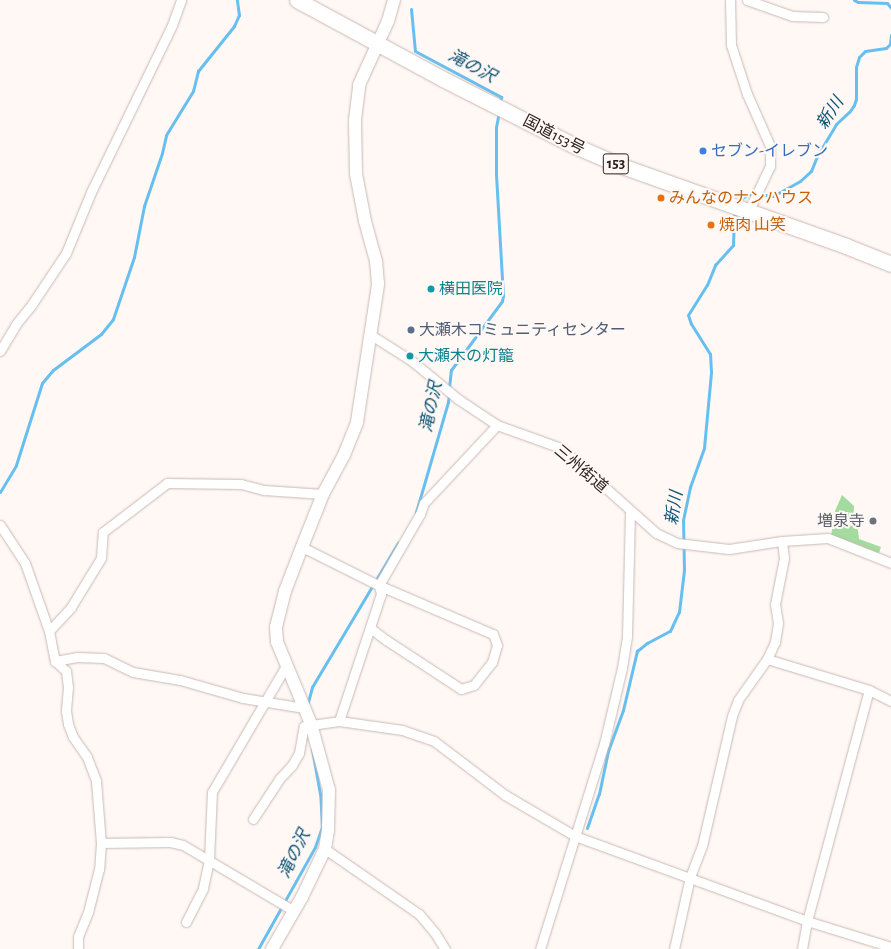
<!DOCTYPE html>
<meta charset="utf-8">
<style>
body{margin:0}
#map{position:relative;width:891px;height:949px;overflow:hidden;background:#fff8f5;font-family:"Alegreya Sans","Noto Sans JP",sans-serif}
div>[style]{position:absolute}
.green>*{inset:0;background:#a4db9f}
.stream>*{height:3px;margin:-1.5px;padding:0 1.5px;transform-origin:1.5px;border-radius:1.5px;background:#67bff0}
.roads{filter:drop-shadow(0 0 1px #c9b9b3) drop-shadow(0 0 1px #c9b9b3)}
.minor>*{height:9px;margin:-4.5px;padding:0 4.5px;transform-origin:4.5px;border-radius:4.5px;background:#fff}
.tertiary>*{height:12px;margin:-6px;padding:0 6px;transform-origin:6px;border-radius:6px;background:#fff}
.trunk>*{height:15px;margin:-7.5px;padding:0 7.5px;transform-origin:7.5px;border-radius:7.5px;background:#fff}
.dots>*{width:11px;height:11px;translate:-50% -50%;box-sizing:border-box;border:2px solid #fff8f5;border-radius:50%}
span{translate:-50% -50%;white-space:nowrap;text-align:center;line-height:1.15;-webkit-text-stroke:4px #fff8f5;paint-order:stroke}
.shield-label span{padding:1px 3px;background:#fff8f5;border:1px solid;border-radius:3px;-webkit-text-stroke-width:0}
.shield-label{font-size:15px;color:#26201d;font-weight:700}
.street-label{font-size:16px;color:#26201d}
.shop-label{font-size:16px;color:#366cbe}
.left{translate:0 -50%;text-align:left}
.food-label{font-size:16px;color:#c56008}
.culture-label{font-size:16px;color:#0d838f}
.service-label{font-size:16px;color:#4e5e75}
.worship-label{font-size:16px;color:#5b616d}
.right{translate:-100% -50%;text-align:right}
.water-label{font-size:17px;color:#0b5273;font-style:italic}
</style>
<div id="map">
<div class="green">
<i style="clip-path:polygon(842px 495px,854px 506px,853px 526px,858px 530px,859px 539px,881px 547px,879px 553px,831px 536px,835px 511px)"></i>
</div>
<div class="stream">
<i style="left:854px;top:0;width:4px;rotate:27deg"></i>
<i style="left:858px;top:2px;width:29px;rotate:2deg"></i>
<i style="left:887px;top:3px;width:6px;rotate:51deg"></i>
<i style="left:411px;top:9px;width:42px;rotate:84.6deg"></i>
<i style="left:415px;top:51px;width:98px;rotate:28.1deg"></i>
<i style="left:501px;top:97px;width:5px;rotate:101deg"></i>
<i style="left:766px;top:195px;width:7px;rotate:8deg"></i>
<i style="left:773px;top:196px;width:31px;rotate:-29deg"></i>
<i style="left:800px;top:181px;width:15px;rotate:-42deg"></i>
<i style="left:811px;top:171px;width:16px;rotate:-68deg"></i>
<i style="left:817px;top:156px;width:37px;rotate:-59deg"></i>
<i style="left:836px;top:124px;width:19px;rotate:-43deg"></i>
<i style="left:850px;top:111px;width:7px;rotate:-56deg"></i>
<i style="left:854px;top:105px;width:6px;rotate:-72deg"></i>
<i style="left:856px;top:99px;width:32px;rotate:-90deg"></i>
<i style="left:856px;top:67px;width:10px;rotate:-73deg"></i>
<i style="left:859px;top:57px;width:8px;rotate:-45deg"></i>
<i style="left:865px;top:51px;width:21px;rotate:-8deg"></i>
<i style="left:886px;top:48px;width:6px;rotate:-45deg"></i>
<i style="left:890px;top:44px;width:9px;rotate:-84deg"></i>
<i style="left:739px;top:203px;width:7px;rotate:-56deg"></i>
<i style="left:743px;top:197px;width:9px;rotate:-18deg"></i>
<i style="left:449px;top:388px;width:18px;rotate:-84deg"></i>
<i style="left:451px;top:370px;width:86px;rotate:-53.5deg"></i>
<i style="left:502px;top:301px;width:5px;rotate:-79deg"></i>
<i style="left:503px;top:296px;width:122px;rotate:-93.3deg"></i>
<i style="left:496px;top:174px;width:47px;rotate:-90deg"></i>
<i style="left:496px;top:127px;width:15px;rotate:-79deg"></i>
<i style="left:0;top:492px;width:31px;rotate:-59deg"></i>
<i style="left:16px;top:465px;width:86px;rotate:-72.4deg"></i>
<i style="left:42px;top:383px;width:17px;rotate:-50deg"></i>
<i style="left:53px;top:370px;width:60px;rotate:-36.9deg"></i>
<i style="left:101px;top:334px;width:19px;rotate:-51deg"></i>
<i style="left:113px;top:319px;width:65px;rotate:-71.3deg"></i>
<i style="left:134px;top:257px;width:52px;rotate:-78.9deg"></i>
<i style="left:144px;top:206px;width:56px;rotate:-71.2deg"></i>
<i style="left:162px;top:153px;width:18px;rotate:-77deg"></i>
<i style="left:166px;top:135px;width:52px;rotate:-58.5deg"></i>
<i style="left:193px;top:91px;width:21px;rotate:-76deg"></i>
<i style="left:198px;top:71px;width:58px;rotate:-51.3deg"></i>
<i style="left:234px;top:26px;width:12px;rotate:-66deg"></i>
<i style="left:239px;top:15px;width:15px;rotate:-98deg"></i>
<i style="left:416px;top:512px;width:115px;rotate:-73.8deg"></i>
<i style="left:448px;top:402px;width:8px;rotate:-83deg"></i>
<i style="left:308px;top:702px;width:16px;rotate:-75deg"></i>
<i style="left:312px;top:687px;width:168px;rotate:-59.2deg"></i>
<i style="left:587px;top:828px;width:36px;rotate:-71deg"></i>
<i style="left:599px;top:794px;width:44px;rotate:-78.2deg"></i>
<i style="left:608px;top:751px;width:44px;rotate:-69.9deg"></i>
<i style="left:623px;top:710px;width:61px;rotate:-76.7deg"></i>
<i style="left:637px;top:651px;width:13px;rotate:-39deg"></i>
<i style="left:647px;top:643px;width:26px;rotate:-28deg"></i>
<i style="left:670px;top:631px;width:21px;rotate:-65deg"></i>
<i style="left:679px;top:612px;width:42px;rotate:-83.2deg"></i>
<i style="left:684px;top:570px;width:50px;rotate:-91.1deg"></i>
<i style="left:683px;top:520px;width:34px;rotate:-78deg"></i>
<i style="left:690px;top:487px;width:41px;rotate:-70.3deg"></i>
<i style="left:704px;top:448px;width:76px;rotate:-84.7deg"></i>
<i style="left:711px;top:372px;width:18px;rotate:-93deg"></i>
<i style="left:710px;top:354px;width:36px;rotate:-122deg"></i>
<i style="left:691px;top:324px;width:9px;rotate:-108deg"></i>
<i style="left:688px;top:315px;width:36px;rotate:-58deg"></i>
<i style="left:707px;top:285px;width:22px;rotate:-68deg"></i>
<i style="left:715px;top:265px;width:27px;rotate:-48deg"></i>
<i style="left:733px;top:245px;width:28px;rotate:-88deg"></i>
<i style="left:734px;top:217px;width:6px;rotate:-72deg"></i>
<i style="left:258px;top:949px;width:117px;rotate:-60.8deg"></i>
<i style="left:315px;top:847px;width:21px;rotate:-71deg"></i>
<i style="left:322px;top:827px;width:33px;rotate:-93deg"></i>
<i style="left:320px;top:794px;width:46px;rotate:-100.1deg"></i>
</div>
<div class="roads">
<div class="minor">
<i style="left:730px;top:0;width:45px;rotate:88.7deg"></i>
<i style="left:731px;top:45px;width:52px;rotate:71.9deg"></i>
<i style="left:747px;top:94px;width:57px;rotate:66.1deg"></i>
<i style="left:770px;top:146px;width:20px;rotate:90deg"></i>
<i style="left:770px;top:166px;width:51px;rotate:115.6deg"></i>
<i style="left:747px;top:0;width:48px;rotate:19.6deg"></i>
<i style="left:792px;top:16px;width:31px;rotate:2deg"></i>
<i style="left:371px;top:335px;width:49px;rotate:32.4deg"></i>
<i style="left:412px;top:361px;width:60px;rotate:39.6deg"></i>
<i style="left:458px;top:399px;width:47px;rotate:33.7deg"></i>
<i style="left:497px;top:425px;width:68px;rotate:19.8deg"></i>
<i style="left:561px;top:448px;width:127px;rotate:41.8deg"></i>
<i style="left:656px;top:533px;width:23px;rotate:25deg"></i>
<i style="left:677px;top:543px;width:52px;rotate:6.6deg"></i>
<i style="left:729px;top:549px;width:54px;rotate:-8.6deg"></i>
<i style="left:782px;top:541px;width:46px;rotate:-3.7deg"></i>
<i style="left:828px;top:538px;width:68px;rotate:21.6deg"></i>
<i style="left:0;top:351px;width:31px;rotate:-59deg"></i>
<i style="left:16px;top:324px;width:26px;rotate:-51deg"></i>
<i style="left:32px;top:304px;width:61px;rotate:-56.3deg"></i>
<i style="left:66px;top:253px;width:66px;rotate:-67.7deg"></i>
<i style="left:91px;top:192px;width:186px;rotate:-64.1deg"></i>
<i style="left:172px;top:25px;width:27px;rotate:-70deg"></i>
<i style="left:0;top:525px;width:45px;rotate:56.7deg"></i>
<i style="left:25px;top:563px;width:72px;rotate:70.6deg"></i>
<i style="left:49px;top:631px;width:31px;rotate:79deg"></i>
<i style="left:55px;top:661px;width:15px;rotate:42deg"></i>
<i style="left:66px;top:671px;width:16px;rotate:83deg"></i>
<i style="left:68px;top:687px;width:24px;rotate:95deg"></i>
<i style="left:66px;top:711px;width:13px;rotate:81deg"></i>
<i style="left:68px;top:724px;width:14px;rotate:69deg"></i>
<i style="left:73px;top:737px;width:24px;rotate:55deg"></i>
<i style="left:87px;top:757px;width:26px;rotate:69deg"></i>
<i style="left:96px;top:781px;width:62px;rotate:85.4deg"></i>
<i style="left:101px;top:843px;width:26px;rotate:94deg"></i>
<i style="left:99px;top:869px;width:44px;rotate:104.3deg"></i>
<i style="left:88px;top:912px;width:27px;rotate:112deg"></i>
<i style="left:78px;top:937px;width:12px;rotate:90deg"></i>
<i style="left:302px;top:547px;width:85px;rotate:26.6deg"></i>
<i style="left:378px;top:585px;width:125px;rotate:23.1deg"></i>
<i style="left:493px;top:634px;width:12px;rotate:70deg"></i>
<i style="left:497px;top:645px;width:18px;rotate:106deg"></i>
<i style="left:492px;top:662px;width:29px;rotate:128deg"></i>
<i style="left:474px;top:685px;width:14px;rotate:163deg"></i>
<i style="left:461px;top:689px;width:90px;rotate:-146.8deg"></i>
<i style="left:386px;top:640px;width:20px;rotate:-143deg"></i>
<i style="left:49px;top:631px;width:33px;rotate:-47deg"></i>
<i style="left:71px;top:607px;width:57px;rotate:-58.5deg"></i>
<i style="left:101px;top:558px;width:26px;rotate:-86deg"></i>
<i style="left:103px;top:532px;width:81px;rotate:-37.4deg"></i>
<i style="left:167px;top:483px;width:74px;rotate:0.8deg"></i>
<i style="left:241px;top:484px;width:24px;rotate:15deg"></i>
<i style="left:264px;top:490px;width:59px;rotate:3.9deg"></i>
<i style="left:767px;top:659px;width:107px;rotate:16.9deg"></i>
<i style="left:869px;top:690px;width:25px;rotate:27deg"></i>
<i style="left:55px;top:661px;width:22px;rotate:-10deg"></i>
<i style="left:77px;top:657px;width:27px;rotate:2deg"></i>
<i style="left:104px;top:658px;width:32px;rotate:26deg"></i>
<i style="left:133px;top:672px;width:48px;rotate:9.7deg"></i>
<i style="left:180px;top:680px;width:66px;rotate:15.9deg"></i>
<i style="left:243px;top:698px;width:62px;rotate:9.3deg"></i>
<i style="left:339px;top:721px;width:134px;rotate:-71.7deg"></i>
<i style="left:381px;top:594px;width:9px;rotate:-103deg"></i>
<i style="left:379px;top:585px;width:82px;rotate:-60deg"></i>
<i style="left:420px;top:514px;width:12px;rotate:-70deg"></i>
<i style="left:424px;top:503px;width:107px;rotate:-46.9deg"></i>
<i style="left:253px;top:819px;width:49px;rotate:-56.6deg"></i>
<i style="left:280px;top:778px;width:18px;rotate:-47deg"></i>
<i style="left:292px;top:765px;width:14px;rotate:-60deg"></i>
<i style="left:299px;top:753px;width:27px;rotate:-80deg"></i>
<i style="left:304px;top:726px;width:35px;rotate:-8deg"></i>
<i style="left:339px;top:721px;width:64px;rotate:8.1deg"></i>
<i style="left:402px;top:730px;width:34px;rotate:19deg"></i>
<i style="left:434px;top:741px;width:89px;rotate:37.3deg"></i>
<i style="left:505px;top:795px;width:81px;rotate:30.4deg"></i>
<i style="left:575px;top:836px;width:247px;rotate:20.1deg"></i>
<i style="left:807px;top:921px;width:88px;rotate:17.2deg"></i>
<i style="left:101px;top:843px;width:69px;rotate:-0.8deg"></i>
<i style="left:170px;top:842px;width:13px;rotate:13deg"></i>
<i style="left:183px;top:845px;width:129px;rotate:30.7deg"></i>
<i style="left:325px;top:849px;width:114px;rotate:34.7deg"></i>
<i style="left:419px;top:914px;width:25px;rotate:50deg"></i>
<i style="left:435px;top:933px;width:19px;rotate:58deg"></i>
<i style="left:186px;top:922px;width:38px;rotate:-63deg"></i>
<i style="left:203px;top:888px;width:29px;rotate:-78deg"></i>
<i style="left:209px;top:860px;width:68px;rotate:-87.5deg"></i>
<i style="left:212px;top:792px;width:148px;rotate:-59.6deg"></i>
<i style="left:540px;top:949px;width:215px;rotate:-72.7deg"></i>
<i style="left:604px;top:744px;width:78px;rotate:-76.7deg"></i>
<i style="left:622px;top:668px;width:32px;rotate:-81deg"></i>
<i style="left:627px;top:636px;width:125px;rotate:-88.6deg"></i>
<i style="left:674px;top:949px;width:74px;rotate:-77.5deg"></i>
<i style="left:690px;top:877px;width:33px;rotate:-69deg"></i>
<i style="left:702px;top:846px;width:133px;rotate:-77deg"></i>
<i style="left:732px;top:716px;width:17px;rotate:-69deg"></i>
<i style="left:738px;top:700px;width:50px;rotate:-54.7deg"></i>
<i style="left:767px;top:659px;width:19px;rotate:-65deg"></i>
<i style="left:775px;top:642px;width:19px;rotate:-81deg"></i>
<i style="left:778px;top:623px;width:19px;rotate:-99deg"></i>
<i style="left:775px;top:604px;width:47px;rotate:-78.9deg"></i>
<i style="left:784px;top:558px;width:17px;rotate:-97deg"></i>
<i style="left:802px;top:949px;width:28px;rotate:-80deg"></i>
<i style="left:807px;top:921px;width:239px;rotate:-75deg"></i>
</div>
<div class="tertiary">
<i style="left:272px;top:949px;width:60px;rotate:-60deg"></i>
<i style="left:302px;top:897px;width:53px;rotate:-64.4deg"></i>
<i style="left:325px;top:849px;width:19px;rotate:-81deg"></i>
<i style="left:328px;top:830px;width:40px;rotate:-88.6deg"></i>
<i style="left:329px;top:790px;width:68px;rotate:-105.3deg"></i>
<i style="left:311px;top:724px;width:89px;rotate:-112.5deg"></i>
<i style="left:277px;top:642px;width:15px;rotate:-94deg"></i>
<i style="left:276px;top:627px;width:37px;rotate:-76deg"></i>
<i style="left:285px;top:591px;width:47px;rotate:-68.9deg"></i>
<i style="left:302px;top:547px;width:57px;rotate:-68.4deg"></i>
<i style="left:323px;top:494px;width:44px;rotate:-61.7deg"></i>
<i style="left:344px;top:455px;width:35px;rotate:-68deg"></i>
<i style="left:357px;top:422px;width:140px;rotate:-81.3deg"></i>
<i style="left:378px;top:284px;width:23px;rotate:-95deg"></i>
<i style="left:376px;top:261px;width:41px;rotate:-105.4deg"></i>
<i style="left:365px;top:221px;width:48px;rotate:-100.8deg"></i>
<i style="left:356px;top:174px;width:54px;rotate:-91.1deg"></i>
<i style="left:355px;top:120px;width:35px;rotate:-83deg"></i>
<i style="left:359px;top:85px;width:70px;rotate:-65.6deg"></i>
<i style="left:388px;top:21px;width:22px;rotate:-74deg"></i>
</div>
<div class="trunk">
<i style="left:297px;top:0;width:164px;rotate:28.4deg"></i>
<i style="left:441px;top:78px;width:148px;rotate:26.9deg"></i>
<i style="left:573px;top:145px;width:50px;rotate:23.5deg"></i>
<i style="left:619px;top:165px;width:241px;rotate:19.6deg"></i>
<i style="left:846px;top:246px;width:48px;rotate:21.8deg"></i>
</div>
</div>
<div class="dots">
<i style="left:703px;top:151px;background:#3f7fe0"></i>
<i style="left:661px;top:198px;background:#e8710a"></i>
<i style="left:711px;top:225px;background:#e8710a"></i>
<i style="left:431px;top:289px;background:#0f9aa8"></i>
<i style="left:411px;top:330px;background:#5c6f8a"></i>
<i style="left:410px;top:356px;background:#0f9aa8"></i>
<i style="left:873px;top:521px;background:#6b7280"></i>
</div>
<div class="shield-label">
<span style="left:616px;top:164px">153</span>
</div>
<div class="street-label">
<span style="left:554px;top:135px;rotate:27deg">国道153号</span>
<span style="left:581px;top:469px;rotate:40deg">三州街道</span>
</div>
<div class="shop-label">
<span class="left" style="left:711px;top:151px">セブン-イレブン</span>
</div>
<div class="food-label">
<span class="left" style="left:669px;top:198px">みんなのナンハウス</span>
<span class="left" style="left:719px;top:225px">焼肉 山笑</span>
</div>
<div class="culture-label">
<span class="left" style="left:439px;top:289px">横田医院</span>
<span class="left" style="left:418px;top:356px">大瀬木の灯籠</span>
</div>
<div class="service-label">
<span class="left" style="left:419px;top:330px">大瀬木コミュニティセンター</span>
</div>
<div class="worship-label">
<span class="right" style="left:865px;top:521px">増泉寺</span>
</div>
<div class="water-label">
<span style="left:472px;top:66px;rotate:28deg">滝の沢</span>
<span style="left:830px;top:113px;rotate:-57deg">新川</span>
<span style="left:431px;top:407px;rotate:-78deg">滝の沢</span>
<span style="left:674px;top:508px;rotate:-81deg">新川</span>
<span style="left:294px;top:854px;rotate:-64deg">滝の沢</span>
</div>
</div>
